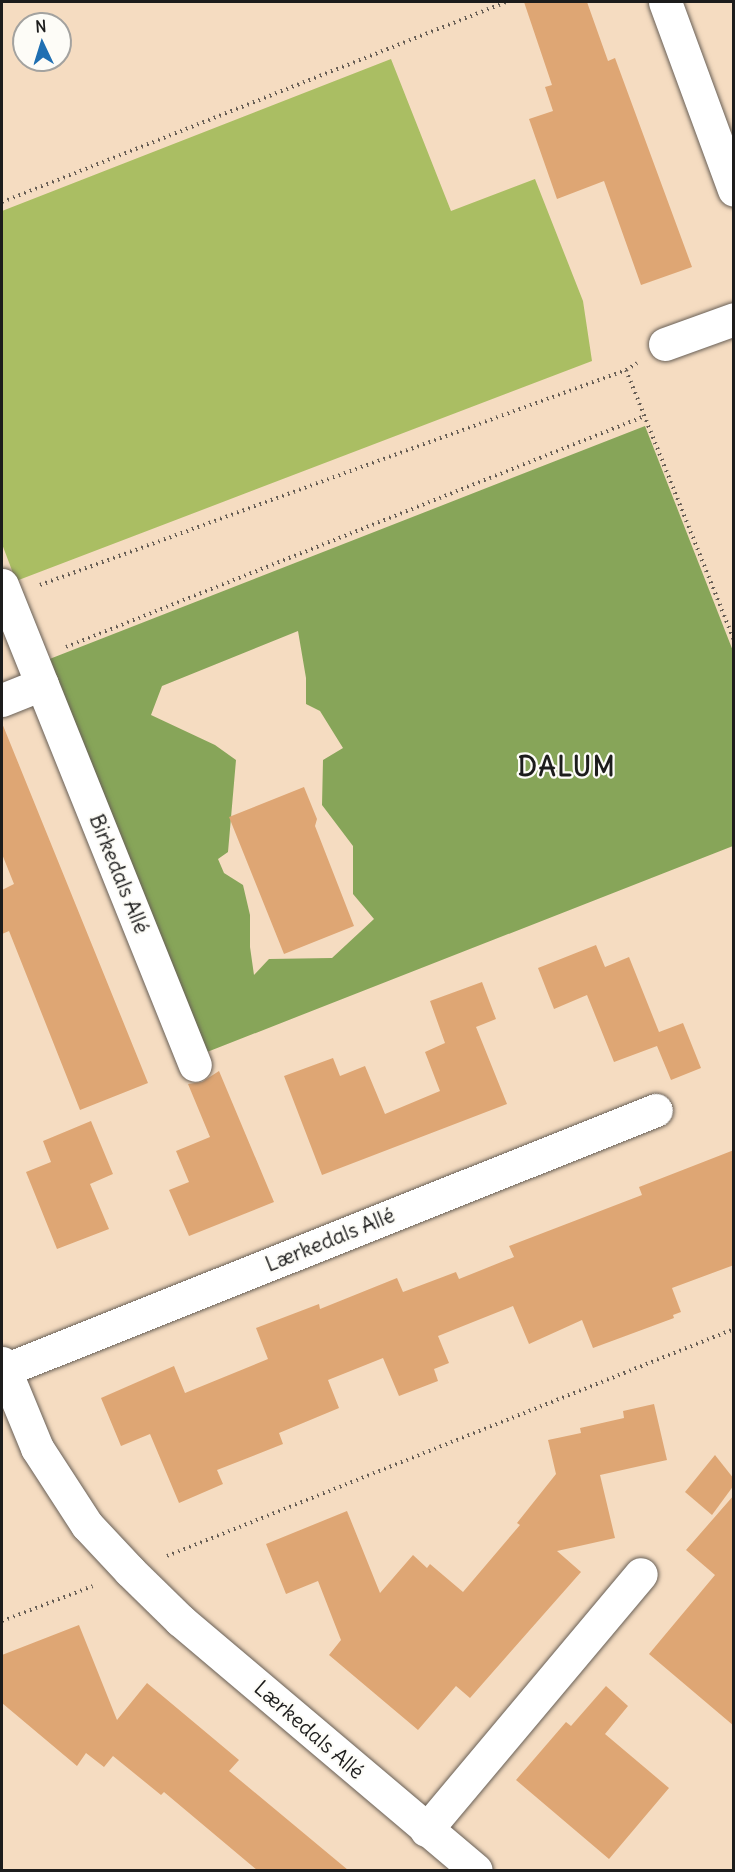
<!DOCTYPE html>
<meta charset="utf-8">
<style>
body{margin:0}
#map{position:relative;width:735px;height:1872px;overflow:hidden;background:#f5dcc1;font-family:Delius,sans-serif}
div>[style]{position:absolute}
.green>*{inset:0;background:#aabe63}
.forest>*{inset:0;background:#87a559}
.building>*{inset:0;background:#dea674}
.path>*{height:4px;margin-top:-2px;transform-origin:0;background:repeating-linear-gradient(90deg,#685f56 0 1.5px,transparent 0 6px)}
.roads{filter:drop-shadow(0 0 2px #685f56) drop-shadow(0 0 2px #685f56)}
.minor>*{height:33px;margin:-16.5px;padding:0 16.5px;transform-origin:16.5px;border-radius:16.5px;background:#fff}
span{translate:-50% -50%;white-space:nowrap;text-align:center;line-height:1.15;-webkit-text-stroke:4.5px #fdfcf7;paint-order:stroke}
.street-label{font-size:21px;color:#1c1c1c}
.district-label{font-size:27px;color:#1c1c1c;font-weight:700;letter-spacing:1.5px}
.frame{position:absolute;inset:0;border:3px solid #1c1c1c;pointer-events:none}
.north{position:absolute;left:12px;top:12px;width:60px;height:60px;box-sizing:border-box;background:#fdfcf7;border:2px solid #a3a29f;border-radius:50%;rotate:356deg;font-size:16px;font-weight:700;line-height:24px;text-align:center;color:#1c1c1c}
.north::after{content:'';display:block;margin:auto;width:21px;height:27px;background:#1f6fb2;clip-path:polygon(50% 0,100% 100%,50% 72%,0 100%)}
</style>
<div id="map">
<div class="green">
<i style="clip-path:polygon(391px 59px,451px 211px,535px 179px,583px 301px,592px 361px,16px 581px,2px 544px,2px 211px)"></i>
</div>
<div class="forest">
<i style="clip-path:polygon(evenodd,645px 426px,733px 651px,733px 846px,202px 1054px,47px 660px,645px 426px,298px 631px,306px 678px,306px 704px,320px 711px,343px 748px,323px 760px,322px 805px,353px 846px,353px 894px,374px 919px,332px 958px,269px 959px,254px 975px,250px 947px,250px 915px,243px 885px,224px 873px,218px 859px,228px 852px,236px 760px,215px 745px,151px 715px,162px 686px,298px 631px)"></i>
</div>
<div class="building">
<i style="clip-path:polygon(524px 2px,587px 2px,608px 61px,615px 58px,692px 267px,641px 285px,604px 181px,557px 199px,529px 119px,553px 111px,545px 87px,552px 85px)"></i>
<i style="clip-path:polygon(2px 723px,148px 1083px,80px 1110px,9px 931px,2px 934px,2px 890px,14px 884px,2px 854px)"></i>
<i style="clip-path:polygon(304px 787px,317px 819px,315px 826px,354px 926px,284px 954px,229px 817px)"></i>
<i style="clip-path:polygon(596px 945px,605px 967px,629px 957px,659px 1032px,683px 1023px,701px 1068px,671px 1080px,657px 1046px,614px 1062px,587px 995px,554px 1009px,538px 968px)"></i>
<i style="clip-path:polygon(482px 982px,496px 1019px,476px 1027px,507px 1104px,322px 1175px,284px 1076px,333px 1058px,340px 1076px,365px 1066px,385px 1114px,440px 1091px,425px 1052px,445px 1043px,430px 1001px)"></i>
<i style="clip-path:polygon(219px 1071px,274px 1202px,189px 1236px,169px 1190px,189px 1182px,176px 1151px,210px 1137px,188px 1084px,202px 1082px)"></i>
<i style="clip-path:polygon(91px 1121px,113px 1174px,90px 1184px,109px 1229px,57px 1249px,26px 1172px,51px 1162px,43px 1141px)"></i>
<i style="clip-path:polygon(734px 1150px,734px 1265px,672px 1288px,681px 1312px,673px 1315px,674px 1318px,593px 1348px,582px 1320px,529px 1344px,513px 1306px,438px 1336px,449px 1363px,434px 1369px,438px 1381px,399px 1396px,383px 1358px,328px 1380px,339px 1408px,279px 1433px,283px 1444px,217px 1470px,223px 1484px,179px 1503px,150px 1434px,121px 1446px,101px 1398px,174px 1366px,185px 1393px,268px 1359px,256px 1328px,319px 1304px,320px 1309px,397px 1278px,403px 1292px,456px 1272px,459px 1279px,514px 1257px,509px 1246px,642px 1195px,639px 1187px)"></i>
<i style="clip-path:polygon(654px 1404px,667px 1460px,600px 1475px,615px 1538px,557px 1551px,581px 1572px,470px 1698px,456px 1686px,418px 1730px,329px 1655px,341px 1640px,318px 1581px,286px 1594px,266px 1544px,347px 1511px,380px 1593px,413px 1555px,427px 1568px,430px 1564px,463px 1592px,520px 1525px,517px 1523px,556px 1474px,548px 1440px,581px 1433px,580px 1428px,624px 1418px,623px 1411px)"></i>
<i style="clip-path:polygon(715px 1455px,734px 1479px,734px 1485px,712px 1515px,685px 1492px)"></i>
<i style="clip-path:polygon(734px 1495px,734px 1726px,649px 1654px,715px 1575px,686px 1550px)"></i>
<i style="clip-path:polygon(79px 1625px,117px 1720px,147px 1683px,239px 1760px,229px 1771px,348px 1870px,257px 1870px,164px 1792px,161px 1795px,113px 1756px,104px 1767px,86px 1753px,77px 1766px,2px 1703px,2px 1655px)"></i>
<i style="clip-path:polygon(606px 1686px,628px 1706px,605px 1734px,669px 1788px,609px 1859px,516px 1780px,566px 1722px,571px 1726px)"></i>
</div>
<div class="path">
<i style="left:2px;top:202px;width:542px;rotate:-21.64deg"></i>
<i style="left:626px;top:370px;width:291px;rotate:68.2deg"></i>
<i style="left:40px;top:585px;width:624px;rotate:-20.15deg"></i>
<i style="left:626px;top:370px;width:13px;rotate:-32deg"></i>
<i style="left:66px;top:647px;width:623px;rotate:-21.75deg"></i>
<i style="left:167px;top:1556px;width:611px;rotate:-21.82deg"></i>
<i style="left:2px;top:1621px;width:97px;rotate:-21deg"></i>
</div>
<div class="roads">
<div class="minor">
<i style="left:665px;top:2px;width:200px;rotate:69.8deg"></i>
<i style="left:665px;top:344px;width:73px;rotate:-19.9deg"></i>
<i style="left:2px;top:585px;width:517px;rotate:68.1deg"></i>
<i style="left:2px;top:700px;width:43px;rotate:-21.8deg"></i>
<i style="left:2px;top:1363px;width:92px;rotate:67.6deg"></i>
<i style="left:37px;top:1448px;width:92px;rotate:57deg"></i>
<i style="left:87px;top:1525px;width:63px;rotate:46.9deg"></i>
<i style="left:130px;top:1571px;width:70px;rotate:44.4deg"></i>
<i style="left:180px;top:1620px;width:387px;rotate:40.2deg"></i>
<i style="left:2px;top:1371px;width:704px;rotate:-21.76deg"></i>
<i style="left:426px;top:1830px;width:334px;rotate:-50deg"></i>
</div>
</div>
<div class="street-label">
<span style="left:119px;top:874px;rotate:68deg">Birkedals Allé</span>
<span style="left:330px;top:1240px;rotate:-22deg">Lærkedals Allé</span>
<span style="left:309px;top:1730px;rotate:41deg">Lærkedals Allé</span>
</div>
<div class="district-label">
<span style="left:567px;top:767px">DALUM</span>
</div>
<div class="frame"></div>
<div class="north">N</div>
</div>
